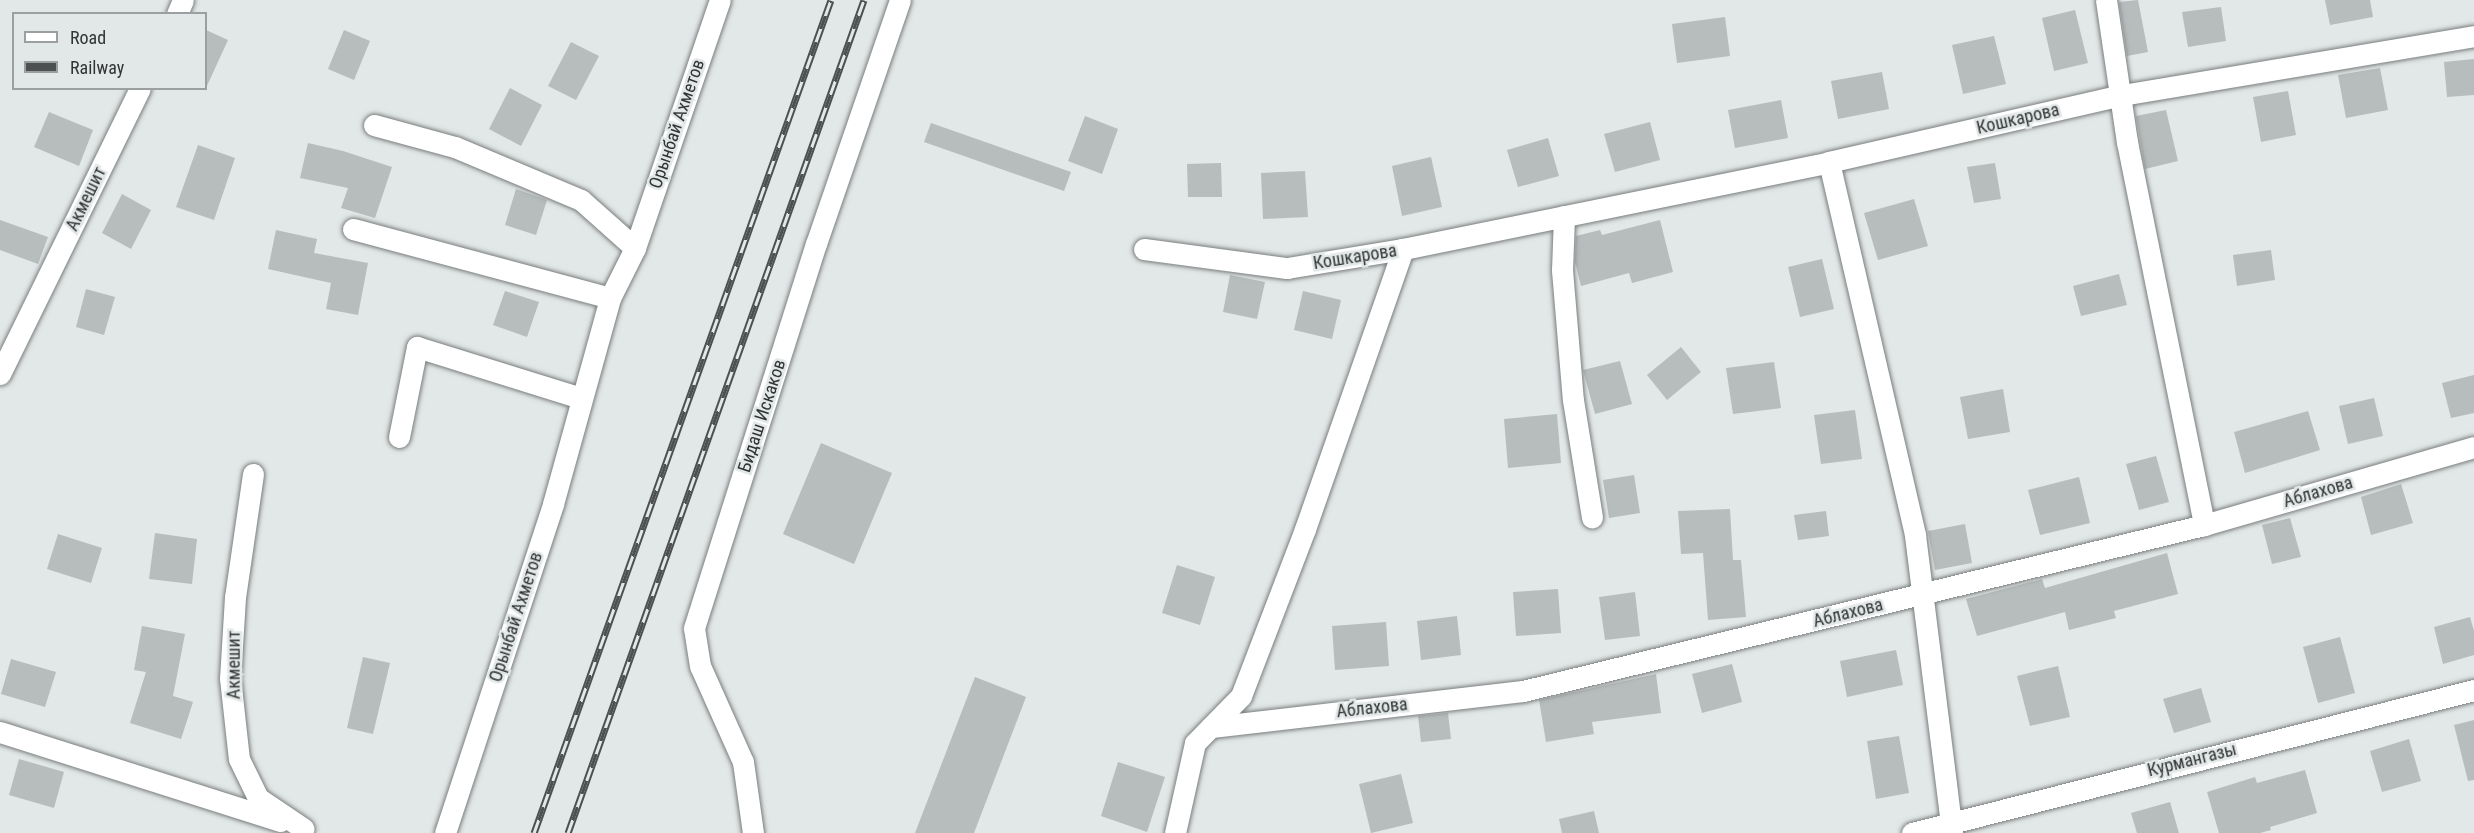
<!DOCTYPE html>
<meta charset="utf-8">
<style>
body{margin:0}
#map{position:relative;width:2474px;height:833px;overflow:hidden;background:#e2e7e7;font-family:"Roboto Condensed",sans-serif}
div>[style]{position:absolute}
.building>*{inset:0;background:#b7bcbd}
.roads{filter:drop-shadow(0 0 2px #797e7d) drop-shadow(0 0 2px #797e7d)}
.street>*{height:21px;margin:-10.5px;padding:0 10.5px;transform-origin:10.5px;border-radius:10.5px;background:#fff}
.rail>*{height:7px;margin-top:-3.5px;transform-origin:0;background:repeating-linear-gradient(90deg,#e2e7e7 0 14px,#4d5050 0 28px);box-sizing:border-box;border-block:2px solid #4d5050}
span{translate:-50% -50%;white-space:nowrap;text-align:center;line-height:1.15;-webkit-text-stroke:5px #e2e7e7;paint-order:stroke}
.street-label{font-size:18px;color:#323434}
.legend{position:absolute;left:12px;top:12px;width:195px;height:78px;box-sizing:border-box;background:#e2e7e7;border:2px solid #9c9f9f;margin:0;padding:8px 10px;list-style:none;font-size:18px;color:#323434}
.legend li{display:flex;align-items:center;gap:12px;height:30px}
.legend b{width:30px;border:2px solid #9c9f9f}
</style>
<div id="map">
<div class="building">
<i style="clip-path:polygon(2138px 0,2148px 52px,2127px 56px,2119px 2px)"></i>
<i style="clip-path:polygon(2325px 0,2370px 0,2373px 17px,2330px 25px)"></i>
<i style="clip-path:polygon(2221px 7px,2226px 41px,2188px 47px,2182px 12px)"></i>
<i style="clip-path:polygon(2075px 10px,2088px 63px,2054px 71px,2042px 18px)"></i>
<i style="clip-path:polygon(1725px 17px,1730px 56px,1677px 63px,1672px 24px)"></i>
<i style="clip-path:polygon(206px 30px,228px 40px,206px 88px)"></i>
<i style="clip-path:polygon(344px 30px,370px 41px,354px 80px,328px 69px)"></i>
<i style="clip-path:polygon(1994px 36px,2006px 84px,1963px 94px,1952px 45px)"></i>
<i style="clip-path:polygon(571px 42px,599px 56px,576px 100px,548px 86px)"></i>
<i style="clip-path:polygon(2474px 59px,2474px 95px,2447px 97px,2444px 62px)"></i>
<i style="clip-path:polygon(2380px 68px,2388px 110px,2346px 118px,2338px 75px)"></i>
<i style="clip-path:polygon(1882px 72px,1889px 109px,1838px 119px,1831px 81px)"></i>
<i style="clip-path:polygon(510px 88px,542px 105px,521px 146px,489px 129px)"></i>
<i style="clip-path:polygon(2288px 91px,2296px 135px,2261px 142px,2253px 97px)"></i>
<i style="clip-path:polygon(1781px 100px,1788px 138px,1735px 148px,1728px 110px)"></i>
<i style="clip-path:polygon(2166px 110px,2178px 161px,2145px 169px,2136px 116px)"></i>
<i style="clip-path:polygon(49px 112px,93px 130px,79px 166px,34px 147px)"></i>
<i style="clip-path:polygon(1085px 116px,1118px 129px,1102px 174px,1068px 161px)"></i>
<i style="clip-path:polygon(1650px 122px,1660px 160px,1615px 172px,1604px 134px)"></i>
<i style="clip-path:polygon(931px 123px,1071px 172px,1064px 191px,924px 142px)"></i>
<i style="clip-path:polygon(1548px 138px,1559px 176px,1518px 187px,1507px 150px)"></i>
<i style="clip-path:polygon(308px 143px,343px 151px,392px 167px,375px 218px,341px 208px,348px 188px,300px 178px)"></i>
<i style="clip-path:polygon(198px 145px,235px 158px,214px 220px,176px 207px)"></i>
<i style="clip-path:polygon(1431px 157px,1442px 207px,1402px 216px,1392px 166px)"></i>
<i style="clip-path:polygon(1221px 163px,1222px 197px,1188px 197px,1187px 164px)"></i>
<i style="clip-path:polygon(1995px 163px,2001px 199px,1974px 203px,1967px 167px)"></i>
<i style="clip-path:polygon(1305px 171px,1308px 217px,1263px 219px,1261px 173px)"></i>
<i style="clip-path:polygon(516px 189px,547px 200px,536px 235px,505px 225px)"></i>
<i style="clip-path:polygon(122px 194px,151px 210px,131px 249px,102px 233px)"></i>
<i style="clip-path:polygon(1914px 199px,1928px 246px,1878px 260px,1864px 213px)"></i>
<i style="clip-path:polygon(0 220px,48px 237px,38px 264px,0 250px)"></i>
<i style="clip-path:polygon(1660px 220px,1673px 272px,1632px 283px,1629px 273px,1581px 286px,1575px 262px,1576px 236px,1600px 230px,1602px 235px)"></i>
<i style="clip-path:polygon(276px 230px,317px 239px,314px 253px,368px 263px,358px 315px,326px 309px,331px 283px,268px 269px)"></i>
<i style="clip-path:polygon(2271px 250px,2275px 280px,2237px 286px,2233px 255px)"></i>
<i style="clip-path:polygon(1822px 259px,1834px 309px,1800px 317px,1788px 267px)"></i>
<i style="clip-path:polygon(2119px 274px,2127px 305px,2081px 316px,2073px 286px)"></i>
<i style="clip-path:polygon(1230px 275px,1265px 282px,1257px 319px,1223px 312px)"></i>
<i style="clip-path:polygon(86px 289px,115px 297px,104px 335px,76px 327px)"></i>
<i style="clip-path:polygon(505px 291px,539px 302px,527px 337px,493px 325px)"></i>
<i style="clip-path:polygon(1303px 291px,1341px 300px,1332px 339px,1294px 330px)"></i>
<i style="clip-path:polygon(1681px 347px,1701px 372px,1667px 400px,1647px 375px)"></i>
<i style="clip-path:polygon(1620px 361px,1632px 404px,1595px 414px,1583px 370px)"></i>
<i style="clip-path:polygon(1774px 362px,1781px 408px,1733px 414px,1726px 368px)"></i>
<i style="clip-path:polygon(2474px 375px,2474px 413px,2451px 418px,2442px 383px)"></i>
<i style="clip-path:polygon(2003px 389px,2010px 432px,1968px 439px,1960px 397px)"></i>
<i style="clip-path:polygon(2374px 398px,2383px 436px,2348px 444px,2339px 406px)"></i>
<i style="clip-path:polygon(1855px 410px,1862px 459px,1821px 464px,1814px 415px)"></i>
<i style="clip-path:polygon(2308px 411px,2320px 450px,2245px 473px,2234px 432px)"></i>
<i style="clip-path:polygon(1557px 414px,1561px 463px,1508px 468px,1504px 419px)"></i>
<i style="clip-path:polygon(821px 443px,892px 473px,854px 564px,783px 534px)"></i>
<i style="clip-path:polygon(2156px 456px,2169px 502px,2139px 510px,2126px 464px)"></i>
<i style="clip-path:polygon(1634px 475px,1640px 513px,1609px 518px,1603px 480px)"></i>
<i style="clip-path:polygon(2079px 477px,2090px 523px,2040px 535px,2028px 490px)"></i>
<i style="clip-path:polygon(2401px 484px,2413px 523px,2371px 535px,2361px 497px)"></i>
<i style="clip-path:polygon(1730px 509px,1733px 560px,1741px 560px,1746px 617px,1708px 620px,1703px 553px,1681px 554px,1678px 511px)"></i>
<i style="clip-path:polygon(1826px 511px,1829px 536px,1798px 540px,1794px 515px)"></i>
<i style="clip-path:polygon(2290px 518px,2301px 557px,2272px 564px,2262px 525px)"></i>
<i style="clip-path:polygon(1965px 524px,1972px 563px,1935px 570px,1928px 531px)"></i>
<i style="clip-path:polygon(155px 533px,197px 539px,192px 584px,149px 579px)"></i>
<i style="clip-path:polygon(58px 534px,102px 548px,91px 583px,47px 569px)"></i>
<i style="clip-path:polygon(2167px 553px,2178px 594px,2114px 611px,2116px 618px,2069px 630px,2065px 612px,1977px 636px,1966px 599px,2042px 579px,2045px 588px)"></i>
<i style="clip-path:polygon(1177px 565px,1215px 577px,1200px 625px,1162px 613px)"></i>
<i style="clip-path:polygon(1558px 589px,1561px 633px,1516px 636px,1513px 592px)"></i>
<i style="clip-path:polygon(1635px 592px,1640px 636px,1605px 640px,1599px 597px)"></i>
<i style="clip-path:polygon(1457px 616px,1461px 655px,1421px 660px,1417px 621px)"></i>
<i style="clip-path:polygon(2470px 617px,2474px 631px,2474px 655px,2443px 664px,2434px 627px)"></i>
<i style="clip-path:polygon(1386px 622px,1389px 666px,1335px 670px,1332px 626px)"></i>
<i style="clip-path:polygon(142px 626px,185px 634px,173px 696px,193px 702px,181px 739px,130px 723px,146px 672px,134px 670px)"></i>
<i style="clip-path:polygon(2340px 637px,2355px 693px,2318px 703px,2303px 647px)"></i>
<i style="clip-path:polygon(1896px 650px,1903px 685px,1847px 697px,1840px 661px)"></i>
<i style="clip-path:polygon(363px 657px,390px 663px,373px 734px,347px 728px)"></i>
<i style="clip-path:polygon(11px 659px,56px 672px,45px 707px,1px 694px)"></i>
<i style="clip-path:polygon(1732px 664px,1742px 702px,1702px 713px,1692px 674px)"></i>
<i style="clip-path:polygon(2058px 666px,2070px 717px,2030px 726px,2017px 676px)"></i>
<i style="clip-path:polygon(1656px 674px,1661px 713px,1592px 722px,1594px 734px,1546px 742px,1539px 700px)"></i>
<i style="clip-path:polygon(975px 677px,1026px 697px,974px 833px,915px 833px)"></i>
<i style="clip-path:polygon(2201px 688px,2211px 722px,2174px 733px,2163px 699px)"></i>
<i style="clip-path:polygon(1448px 713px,1451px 739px,1421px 742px,1418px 716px)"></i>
<i style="clip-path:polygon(2474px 720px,2474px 780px,2468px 781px,2454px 725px)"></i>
<i style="clip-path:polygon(1899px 736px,1909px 793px,1876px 799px,1867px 741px)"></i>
<i style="clip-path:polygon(2409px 739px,2421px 781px,2382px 792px,2370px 751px)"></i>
<i style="clip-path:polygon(19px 759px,64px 772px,54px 808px,9px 795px)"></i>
<i style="clip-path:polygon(1118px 762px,1165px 777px,1147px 832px,1101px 816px)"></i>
<i style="clip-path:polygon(2305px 770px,2317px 813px,2270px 827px,2271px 830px,2260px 833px,2219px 833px,2207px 792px,2255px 777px,2257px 783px)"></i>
<i style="clip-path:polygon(1401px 774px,1413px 823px,1371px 833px,1359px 784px)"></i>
<i style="clip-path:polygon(2170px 802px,2179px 833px,2137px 833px,2131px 813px)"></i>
<i style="clip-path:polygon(1594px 811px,1599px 833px,1562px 833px,1559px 819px)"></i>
</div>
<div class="roads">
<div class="street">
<i style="left:2106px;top:0;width:144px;rotate:81.6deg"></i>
<i style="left:2127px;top:142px;width:391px;rotate:78.6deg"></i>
<i style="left:177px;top:14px;width:15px;rotate:-67deg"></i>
<i style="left:374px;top:125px;width:84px;rotate:15.2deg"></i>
<i style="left:455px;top:147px;width:137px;rotate:22.8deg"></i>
<i style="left:581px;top:200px;width:72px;rotate:41.6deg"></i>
<i style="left:1829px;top:162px;width:383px;rotate:77deg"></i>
<i style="left:1915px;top:535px;width:300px;rotate:82.9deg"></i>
<i style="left:1564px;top:216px;width:54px;rotate:92.1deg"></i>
<i style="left:1562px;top:270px;width:130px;rotate:85.2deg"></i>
<i style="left:1573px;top:400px;width:119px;rotate:80.8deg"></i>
<i style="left:353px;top:229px;width:266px;rotate:15deg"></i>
<i style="left:1144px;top:249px;width:144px;rotate:7.6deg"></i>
<i style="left:1287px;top:268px;width:118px;rotate:-9.3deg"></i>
<i style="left:1403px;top:249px;width:435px;rotate:-11.5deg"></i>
<i style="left:1829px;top:162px;width:301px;rotate:-12.9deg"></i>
<i style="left:2122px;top:95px;width:357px;rotate:-9.5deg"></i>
<i style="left:0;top:374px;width:318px;rotate:-63.9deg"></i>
<i style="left:399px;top:437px;width:92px;rotate:-78.7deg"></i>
<i style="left:417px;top:347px;width:172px;rotate:17.3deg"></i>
<i style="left:253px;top:474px;width:124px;rotate:98.3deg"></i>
<i style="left:235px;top:597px;width:81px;rotate:93.5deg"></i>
<i style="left:230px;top:678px;width:81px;rotate:83.7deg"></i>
<i style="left:239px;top:759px;width:43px;rotate:64deg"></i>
<i style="left:258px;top:798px;width:55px;rotate:34deg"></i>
<i style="left:1211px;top:727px;width:314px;rotate:-6.6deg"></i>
<i style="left:1523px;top:691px;width:701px;rotate:-13.7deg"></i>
<i style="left:2204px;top:525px;width:281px;rotate:-16.1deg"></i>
<i style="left:0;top:732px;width:294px;rotate:17.6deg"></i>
<i style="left:445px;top:833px;width:346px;rotate:-71.8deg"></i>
<i style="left:553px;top:504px;width:214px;rotate:-74.5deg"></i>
<i style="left:610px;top:298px;width:56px;rotate:-63.4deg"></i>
<i style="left:635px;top:248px;width:262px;rotate:-71.1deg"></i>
<i style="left:753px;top:833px;width:72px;rotate:-98deg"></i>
<i style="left:743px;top:762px;width:105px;rotate:-114.1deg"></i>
<i style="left:700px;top:666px;width:38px;rotate:-99deg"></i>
<i style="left:694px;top:628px;width:403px;rotate:-72.4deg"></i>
<i style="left:816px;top:244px;width:258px;rotate:-71deg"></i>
<i style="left:1175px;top:833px;width:92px;rotate:-77.5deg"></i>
<i style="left:1195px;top:743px;width:66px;rotate:-45.6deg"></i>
<i style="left:1241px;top:696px;width:179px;rotate:-69deg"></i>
<i style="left:1305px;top:529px;width:297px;rotate:-70.7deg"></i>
<i style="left:1912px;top:833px;width:580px;rotate:-14.28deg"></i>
</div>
</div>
<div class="rail">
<i style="left:534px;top:833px;width:884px;rotate:-70.38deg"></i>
<i style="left:568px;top:833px;width:884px;rotate:-70.44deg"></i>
</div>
<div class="street-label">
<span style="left:2018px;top:119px;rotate:-13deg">Кошкарова</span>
<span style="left:677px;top:124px;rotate:-71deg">Орынбай Ахметов</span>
<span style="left:86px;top:199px;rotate:-64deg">Акмешит</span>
<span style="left:1355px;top:257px;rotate:-9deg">Кошкарова</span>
<span style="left:762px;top:416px;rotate:-72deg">Бидаш Искаков</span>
<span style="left:2318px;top:492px;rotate:-16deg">Аблахова</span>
<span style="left:1848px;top:613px;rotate:-14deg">Аблахова</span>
<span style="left:516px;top:617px;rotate:-72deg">Орынбай Ахметов</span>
<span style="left:234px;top:665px;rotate:-90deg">Акмешит</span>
<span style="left:1372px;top:708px;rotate:-6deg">Аблахова</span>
<span style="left:2192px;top:760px;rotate:-14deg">Курмангазы</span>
</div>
<ul class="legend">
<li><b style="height:8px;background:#fff"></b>Road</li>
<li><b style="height:8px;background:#4d5050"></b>Railway</li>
</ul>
</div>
